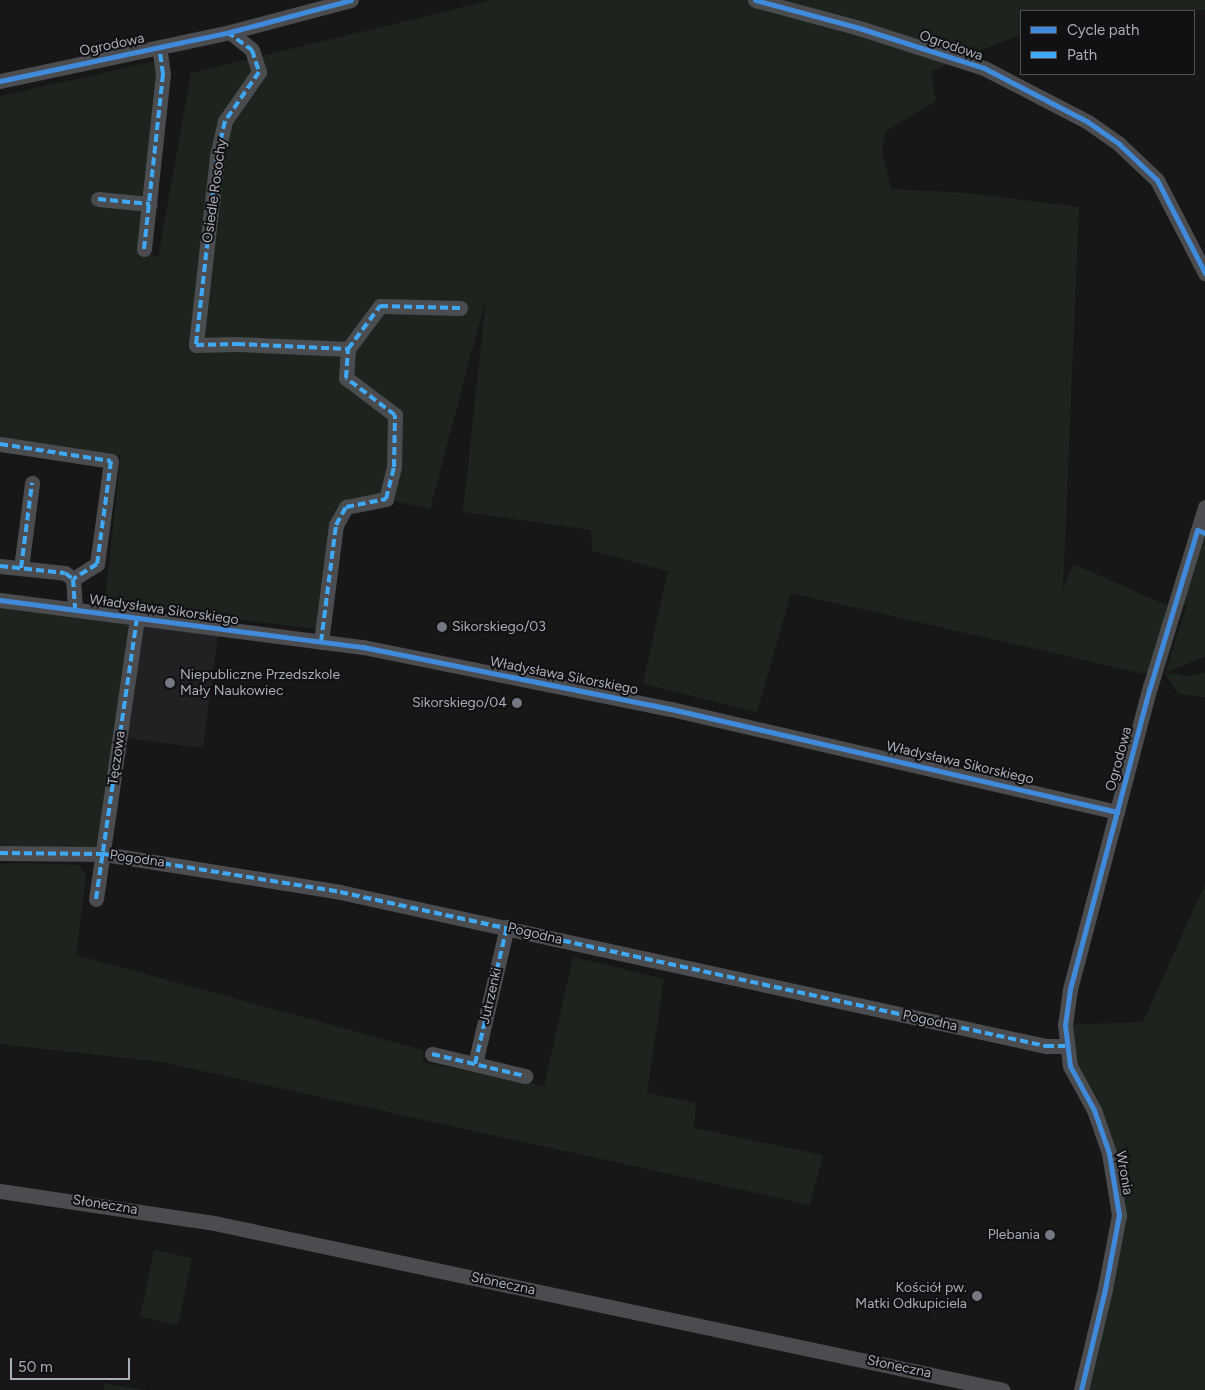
<!DOCTYPE html>
<meta charset="utf-8">
<style>
body{margin:0}
#map{position:relative;width:1205px;height:1390px;overflow:hidden;background:#171717;font-family:Figtree,sans-serif}
div>[style]{position:absolute}
.built>*{inset:0;background:#212123}
.green>*{inset:0;background:#1d241e}
.street>*{height:15px;margin:-7.5px;padding:0 7.5px;transform-origin:7.5px;border-radius:7.5px;background:#4b4c50}
.quiet>*{height:4px;margin-top:-2px;transform-origin:0;background:repeating-linear-gradient(90deg,#3fa9f5 0 8px,transparent 0 12px)}
.cycleway>*{height:5px;margin:-2.5px;padding:0 2.5px;transform-origin:2.5px;border-radius:2.5px;background:#408adc}
.dots>*{width:14px;height:14px;translate:-50% -50%;box-sizing:border-box;border:2px solid #111113;border-radius:50%}
span{translate:-50% -50%;white-space:nowrap;text-align:center;line-height:1.15;-webkit-text-stroke:4px #111113;paint-order:stroke}
.street-label{font-size:14px;color:#a8adb8}
.poi-label{font-size:14px;color:#a8adb8}
.left{translate:0 -50%;text-align:left}
.right{translate:-100% -50%;text-align:right}
.legend{position:absolute;left:1020px;top:10px;width:175px;height:65px;box-sizing:border-box;background:#111113;border:1px solid #4d4f55;margin:0;padding:6px 9px;list-style:none;font-size:15px;color:#a8adb8}
.legend li{display:flex;align-items:center;gap:10px;height:25px}
.legend b{width:25px;border:1px solid #4d4f55}
.scale{position:absolute;left:10px;top:1358px;width:120px;height:22px;box-sizing:border-box;border:2px solid #a8adb8;border-top:0;padding-left:6px;font-size:15px;line-height:18px;white-space:nowrap;color:#a8adb8;-webkit-text-stroke:4px #111113;paint-order:stroke}
</style>
<div id="map">
<div class="built">
<i style="clip-path:polygon(137px 617px,219px 628px,203px 748px,120px 737px)"></i>
</div>
<div class="green">
<i style="clip-path:polygon(493px 0,1205px 0,1205px 10px,1021px 11px,1021px 34px,931px 71px,936px 101px,886px 131px,882px 152px,891px 189px,969px 193px,1079px 207px,1063px 591px,1073px 564px,1173px 608px,1197px 530px,1205px 533px,1205px 656px,1166px 673px,1190px 676px,1205px 672px,1205px 697px,1178px 694px,1165px 674px,1187px 604px,1174px 608px,1153px 676px,791px 593px,757px 712px,643px 684px,668px 571px,592px 551px,591px 530px,463px 512px,486px 298px,430px 509px,386px 499px,346px 507px,323px 630px,105px 602px,121px 451px,111px 477px,110px 461px,0 444px,0 96px,161px 60px,144px 249px,158px 258px,191px 73px)"></i>
<i style="clip-path:polygon(0 600px,137px 617px,104px 854px,0 853px)"></i>
<i style="clip-path:polygon(29px 863px,79px 865px,86px 875px,76px 955px,423px 1050px,423px 1062px,544px 1086px,573px 957px,664px 979px,647px 1093px,696px 1103px,694px 1128px,823px 1155px,810px 1205px,161px 1062px,0 1044px,0 864px)"></i>
<i style="clip-path:polygon(1205px 884px,1205px 1390px,1081px 1390px,1117px 1190px,1070px 1066px,1065px 1025px,1143px 1022px)"></i>
<i style="clip-path:polygon(154px 1250px,192px 1258px,178px 1325px,140px 1317px)"></i>
<i style="clip-path:polygon(104px 1383px,129px 1388px,148px 1390px,104px 1390px)"></i>
</div>
<div class="street">
<i style="left:755px;top:0;width:105px;rotate:15deg"></i>
<i style="left:856px;top:27px;width:134px;rotate:17.8deg"></i>
<i style="left:984px;top:68px;width:117px;rotate:27.4deg"></i>
<i style="left:1088px;top:122px;width:38px;rotate:35deg"></i>
<i style="left:1119px;top:144px;width:52px;rotate:43.5deg"></i>
<i style="left:1157px;top:180px;width:105px;rotate:62.7deg"></i>
<i style="left:230px;top:32px;width:28px;rotate:39deg"></i>
<i style="left:252px;top:50px;width:23px;rotate:72deg"></i>
<i style="left:259px;top:72px;width:60px;rotate:124.8deg"></i>
<i style="left:225px;top:121px;width:37px;rotate:103deg"></i>
<i style="left:217px;top:157px;width:189px;rotate:96.4deg"></i>
<i style="left:196px;top:345px;width:41px;rotate:-1.4deg"></i>
<i style="left:237px;top:344px;width:111px;rotate:2.6deg"></i>
<i style="left:0;top:81px;width:235px;rotate:-12deg"></i>
<i style="left:230px;top:32px;width:125px;rotate:-14.8deg"></i>
<i style="left:98px;top:199px;width:52px;rotate:5.5deg"></i>
<i style="left:144px;top:249px;width:176px;rotate:-83.8deg"></i>
<i style="left:163px;top:74px;width:27px;rotate:-98deg"></i>
<i style="left:0;top:444px;width:112px;rotate:8.7deg"></i>
<i style="left:111px;top:461px;width:104px;rotate:97.7deg"></i>
<i style="left:97px;top:564px;width:28px;rotate:148deg"></i>
<i style="left:0;top:566px;width:65px;rotate:6.1deg"></i>
<i style="left:65px;top:573px;width:10px;rotate:37deg"></i>
<i style="left:73px;top:579px;width:30px;rotate:86deg"></i>
<i style="left:21px;top:568px;width:86px;rotate:-82.6deg"></i>
<i style="left:0;top:600px;width:366px;rotate:7.4deg"></i>
<i style="left:363px;top:647px;width:314px;rotate:11.4deg"></i>
<i style="left:671px;top:709px;width:458px;rotate:13deg"></i>
<i style="left:321px;top:642px;width:118px;rotate:-82.7deg"></i>
<i style="left:336px;top:525px;width:21px;rotate:-61deg"></i>
<i style="left:346px;top:507px;width:41px;rotate:-11.3deg"></i>
<i style="left:386px;top:499px;width:33px;rotate:-76deg"></i>
<i style="left:394px;top:467px;width:52px;rotate:-88.9deg"></i>
<i style="left:395px;top:415px;width:61px;rotate:-142.9deg"></i>
<i style="left:346px;top:378px;width:29px;rotate:-86deg"></i>
<i style="left:348px;top:349px;width:54px;rotate:-53.3deg"></i>
<i style="left:380px;top:306px;width:80px;rotate:1.4deg"></i>
<i style="left:0;top:853px;width:104px;rotate:0.6deg"></i>
<i style="left:104px;top:854px;width:239px;rotate:9.1deg"></i>
<i style="left:340px;top:892px;width:723px;rotate:12.31deg"></i>
<i style="left:1046px;top:1046px;width:19px"></i>
<i style="left:96px;top:899px;width:285px;rotate:-81.7deg"></i>
<i style="left:432px;top:1054px;width:96px;rotate:13.3deg"></i>
<i style="left:475px;top:1064px;width:141px;rotate:-76.9deg"></i>
<i style="left:0;top:1191px;width:216px;rotate:8.5deg"></i>
<i style="left:214px;top:1223px;width:806px;rotate:11.95deg"></i>
<i style="left:1081px;top:1390px;width:104px;rotate:-76.6deg"></i>
<i style="left:1105px;top:1289px;width:75px;rotate:-79.3deg"></i>
<i style="left:1119px;top:1215px;width:63px;rotate:-99.2deg"></i>
<i style="left:1109px;top:1153px;width:46px;rotate:-109.2deg"></i>
<i style="left:1094px;top:1110px;width:50px;rotate:-118.6deg"></i>
<i style="left:1070px;top:1066px;width:41px;rotate:-97deg"></i>
<i style="left:1065px;top:1025px;width:36px;rotate:-82deg"></i>
<i style="left:1070px;top:989px;width:312px;rotate:-75.2deg"></i>
<i style="left:1150px;top:687px;width:188px;rotate:-73deg"></i>
</div>
<div class="quiet">
<i style="left:227px;top:32px;width:31px;rotate:36deg"></i>
<i style="left:252px;top:50px;width:23px;rotate:72deg"></i>
<i style="left:259px;top:72px;width:60px;rotate:124.8deg"></i>
<i style="left:225px;top:121px;width:37px;rotate:103deg"></i>
<i style="left:217px;top:157px;width:189px;rotate:96.4deg"></i>
<i style="left:196px;top:345px;width:41px;rotate:-1.4deg"></i>
<i style="left:237px;top:344px;width:111px;rotate:2.6deg"></i>
<i style="left:98px;top:199px;width:52px;rotate:5.5deg"></i>
<i style="left:144px;top:249px;width:176px;rotate:-83.8deg"></i>
<i style="left:163px;top:74px;width:27px;rotate:-98deg"></i>
<i style="left:0;top:444px;width:112px;rotate:8.7deg"></i>
<i style="left:111px;top:461px;width:104px;rotate:97.7deg"></i>
<i style="left:97px;top:564px;width:28px;rotate:148deg"></i>
<i style="left:0;top:566px;width:65px;rotate:6.1deg"></i>
<i style="left:65px;top:573px;width:10px;rotate:37deg"></i>
<i style="left:73px;top:579px;width:30px;rotate:86deg"></i>
<i style="left:21px;top:568px;width:86px;rotate:-82.6deg"></i>
<i style="left:321px;top:642px;width:118px;rotate:-82.7deg"></i>
<i style="left:336px;top:525px;width:21px;rotate:-61deg"></i>
<i style="left:346px;top:507px;width:41px;rotate:-11.3deg"></i>
<i style="left:386px;top:499px;width:33px;rotate:-76deg"></i>
<i style="left:394px;top:467px;width:52px;rotate:-88.9deg"></i>
<i style="left:395px;top:415px;width:61px;rotate:-142.9deg"></i>
<i style="left:346px;top:378px;width:29px;rotate:-86deg"></i>
<i style="left:348px;top:349px;width:54px;rotate:-53.3deg"></i>
<i style="left:380px;top:306px;width:80px;rotate:1.4deg"></i>
<i style="left:0;top:853px;width:104px;rotate:0.6deg"></i>
<i style="left:104px;top:854px;width:239px;rotate:9.1deg"></i>
<i style="left:340px;top:892px;width:723px;rotate:12.31deg"></i>
<i style="left:1046px;top:1046px;width:19px"></i>
<i style="left:96px;top:899px;width:285px;rotate:-81.7deg"></i>
<i style="left:432px;top:1054px;width:96px;rotate:13.3deg"></i>
<i style="left:475px;top:1064px;width:141px;rotate:-76.9deg"></i>
</div>
<div class="cycleway">
<i style="left:755px;top:0;width:105px;rotate:15deg"></i>
<i style="left:856px;top:27px;width:134px;rotate:17.8deg"></i>
<i style="left:984px;top:68px;width:117px;rotate:27.4deg"></i>
<i style="left:1088px;top:122px;width:38px;rotate:35deg"></i>
<i style="left:1119px;top:144px;width:52px;rotate:43.5deg"></i>
<i style="left:1157px;top:180px;width:105px;rotate:62.7deg"></i>
<i style="left:0;top:81px;width:235px;rotate:-12deg"></i>
<i style="left:230px;top:32px;width:125px;rotate:-14.8deg"></i>
<i style="left:0;top:600px;width:366px;rotate:7.4deg"></i>
<i style="left:363px;top:647px;width:314px;rotate:11.4deg"></i>
<i style="left:671px;top:709px;width:458px;rotate:13deg"></i>
<i style="left:1081px;top:1390px;width:104px;rotate:-76.6deg"></i>
<i style="left:1105px;top:1289px;width:75px;rotate:-79.3deg"></i>
<i style="left:1119px;top:1215px;width:63px;rotate:-99.2deg"></i>
<i style="left:1109px;top:1153px;width:46px;rotate:-109.2deg"></i>
<i style="left:1094px;top:1110px;width:50px;rotate:-118.6deg"></i>
<i style="left:1070px;top:1066px;width:41px;rotate:-97deg"></i>
<i style="left:1065px;top:1025px;width:36px;rotate:-82deg"></i>
<i style="left:1070px;top:989px;width:312px;rotate:-75.2deg"></i>
<i style="left:1150px;top:687px;width:164px;rotate:-73.3deg"></i>
<i style="left:1197px;top:530px;width:9px;rotate:21deg"></i>
</div>
<div class="dots">
<i style="left:442px;top:627px;background:#757880"></i>
<i style="left:170px;top:683px;background:#757880"></i>
<i style="left:517px;top:703px;background:#757880"></i>
<i style="left:1050px;top:1235px;background:#757880"></i>
<i style="left:977px;top:1296px;background:#757880"></i>
</div>
<div class="street-label">
<span style="left:112px;top:45px;rotate:-12deg">Ogrodowa</span>
<span style="left:951px;top:46px;rotate:19deg">Ogrodowa</span>
<span style="left:215px;top:191px;rotate:-82deg">Osiedle Rosochy</span>
<span style="left:164px;top:610px;rotate:8deg">Władysława Sikorskiego</span>
<span style="left:564px;top:676px;rotate:11deg">Władysława Sikorskiego</span>
<span style="left:117px;top:758px;rotate:-82deg">Tęczowa</span>
<span style="left:1119px;top:759px;rotate:-75deg">Ogrodowa</span>
<span style="left:960px;top:763px;rotate:13deg">Władysława Sikorskiego</span>
<span style="left:137px;top:859px;rotate:8deg">Pogodna</span>
<span style="left:535px;top:934px;rotate:13deg">Pogodna</span>
<span style="left:491px;top:996px;rotate:-77deg">Jutrzenki</span>
<span style="left:930px;top:1021px;rotate:12deg">Pogodna</span>
<span style="left:1124px;top:1173px;rotate:80deg">Wronia</span>
<span style="left:105px;top:1205px;rotate:9deg">Słoneczna</span>
<span style="left:503px;top:1284px;rotate:12deg">Słoneczna</span>
<span style="left:899px;top:1367px;rotate:12deg">Słoneczna</span>
</div>
<div class="poi-label">
<span class="left" style="left:452px;top:627px">Sikorskiego/03</span>
<span class="left" style="left:180px;top:683px">Niepubliczne Przedszkole<br>Mały Naukowiec</span>
<span class="right" style="left:507px;top:703px">Sikorskiego/04</span>
<span class="right" style="left:1040px;top:1235px">Plebania</span>
<span class="right" style="left:967px;top:1296px">Kościół pw.<br>Matki Odkupiciela</span>
</div>
<ul class="legend">
<li><b style="height:6px;background:#408adc"></b>Cycle path</li>
<li><b style="height:6px;background:#3fa9f5"></b>Path</li>
</ul>
<div class="scale">50 m</div>
</div>
